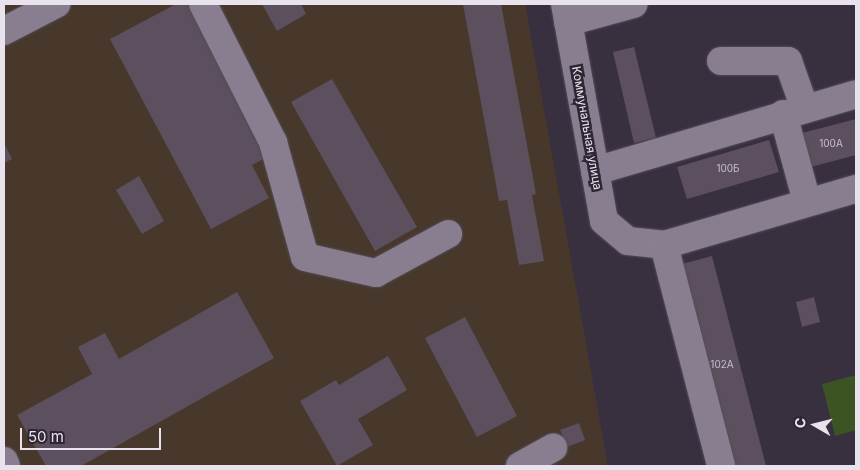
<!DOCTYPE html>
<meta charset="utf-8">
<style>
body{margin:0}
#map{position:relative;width:860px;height:470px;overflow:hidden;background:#38303f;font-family:Inter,sans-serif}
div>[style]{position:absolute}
.industrial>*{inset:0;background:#48382c}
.green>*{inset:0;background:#3c5424}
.building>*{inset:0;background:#5c4f5e}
.roads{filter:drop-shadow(0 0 1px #534d59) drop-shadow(0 0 1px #534d59)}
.minor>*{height:28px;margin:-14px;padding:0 14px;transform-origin:14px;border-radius:14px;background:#887e8f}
span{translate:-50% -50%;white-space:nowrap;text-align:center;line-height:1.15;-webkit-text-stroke:5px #2e2634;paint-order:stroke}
.number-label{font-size:10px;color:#c5bec8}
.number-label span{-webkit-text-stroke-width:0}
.street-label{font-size:12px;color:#e8e3ec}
.frame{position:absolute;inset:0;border:5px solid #e8e3ec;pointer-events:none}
.north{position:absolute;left:790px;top:400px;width:50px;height:50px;-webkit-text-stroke:4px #2e2634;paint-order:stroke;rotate:278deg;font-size:14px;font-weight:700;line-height:20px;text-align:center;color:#e8e3ec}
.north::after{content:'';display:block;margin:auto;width:18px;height:22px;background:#e8e3ec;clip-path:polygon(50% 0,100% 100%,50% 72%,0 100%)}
.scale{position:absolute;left:20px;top:428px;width:141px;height:22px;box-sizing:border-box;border:2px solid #e8e3ec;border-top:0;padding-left:6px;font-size:15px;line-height:18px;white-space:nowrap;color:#e8e3ec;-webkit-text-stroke:4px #2e2634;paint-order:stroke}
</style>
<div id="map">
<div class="industrial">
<i style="clip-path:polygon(4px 4px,525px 4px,608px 466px,4px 466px)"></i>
</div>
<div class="green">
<i style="clip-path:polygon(856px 375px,856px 430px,835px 436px,822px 384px)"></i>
</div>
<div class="building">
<i style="clip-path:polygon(176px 4px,188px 4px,269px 156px,252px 165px,269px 198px,211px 229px,110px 39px)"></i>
<i style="clip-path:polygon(262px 4px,301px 4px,306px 14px,277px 31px)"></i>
<i style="clip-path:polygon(463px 4px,501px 4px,536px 194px,532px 195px,544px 261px,519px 265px,507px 200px,499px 201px)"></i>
<i style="clip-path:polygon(634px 47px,656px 138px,634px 143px,613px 52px)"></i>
<i style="clip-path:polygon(332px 79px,417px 227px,375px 251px,291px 102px)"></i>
<i style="clip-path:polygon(856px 119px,856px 155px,811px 167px,802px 133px)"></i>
<i style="clip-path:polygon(769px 140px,779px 172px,687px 199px,677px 167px)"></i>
<i style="clip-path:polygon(4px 143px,12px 159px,4px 163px)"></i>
<i style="clip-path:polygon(139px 176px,164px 221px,142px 234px,116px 190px)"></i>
<i style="clip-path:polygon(712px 256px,766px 466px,730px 466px,678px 265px)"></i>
<i style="clip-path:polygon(237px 292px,274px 358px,81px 466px,46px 466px,17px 415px,92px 374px,78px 347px,105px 333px,119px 359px)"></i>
<i style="clip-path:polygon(814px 297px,820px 322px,802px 327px,796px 302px)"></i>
<i style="clip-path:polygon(465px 317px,517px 416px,477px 437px,425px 338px)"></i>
<i style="clip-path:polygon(388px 356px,407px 390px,358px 419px,373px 445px,337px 466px,300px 401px,336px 380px,339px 385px)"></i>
<i style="clip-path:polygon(579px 423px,585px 440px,567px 447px,560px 430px)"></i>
</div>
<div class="roads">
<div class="minor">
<i style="left:203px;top:4px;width:155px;rotate:63.1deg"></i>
<i style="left:273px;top:142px;width:119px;rotate:74.5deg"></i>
<i style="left:305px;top:257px;width:73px;rotate:12.7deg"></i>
<i style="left:376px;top:273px;width:82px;rotate:-28.4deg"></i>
<i style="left:565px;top:4px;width:220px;rotate:79.8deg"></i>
<i style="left:604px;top:221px;width:31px;rotate:40deg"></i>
<i style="left:628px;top:241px;width:36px;rotate:6deg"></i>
<i style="left:664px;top:245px;width:200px;rotate:-16.3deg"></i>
<i style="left:568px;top:22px;width:68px;rotate:-15.3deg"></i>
<i style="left:4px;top:31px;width:59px;rotate:-27.4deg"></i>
<i style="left:721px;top:61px;width:67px"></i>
<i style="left:788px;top:61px;width:51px;rotate:70.5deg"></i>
<i style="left:783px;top:114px;width:91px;rotate:74.7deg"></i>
<i style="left:595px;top:171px;width:272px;rotate:-16.4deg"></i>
<i style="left:664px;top:245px;width:228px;rotate:75.5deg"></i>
<i style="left:4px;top:461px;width:5px;rotate:68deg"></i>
<i style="left:520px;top:466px;width:38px;rotate:-29deg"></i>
</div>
</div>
<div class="number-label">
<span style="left:831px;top:144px">100А</span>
<span style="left:728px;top:169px">100Б</span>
<span style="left:722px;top:365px">102А</span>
</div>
<div class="street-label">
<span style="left:587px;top:128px;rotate:80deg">Коммунальная улица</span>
</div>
<div class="frame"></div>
<div class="north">С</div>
<div class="scale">50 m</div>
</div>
